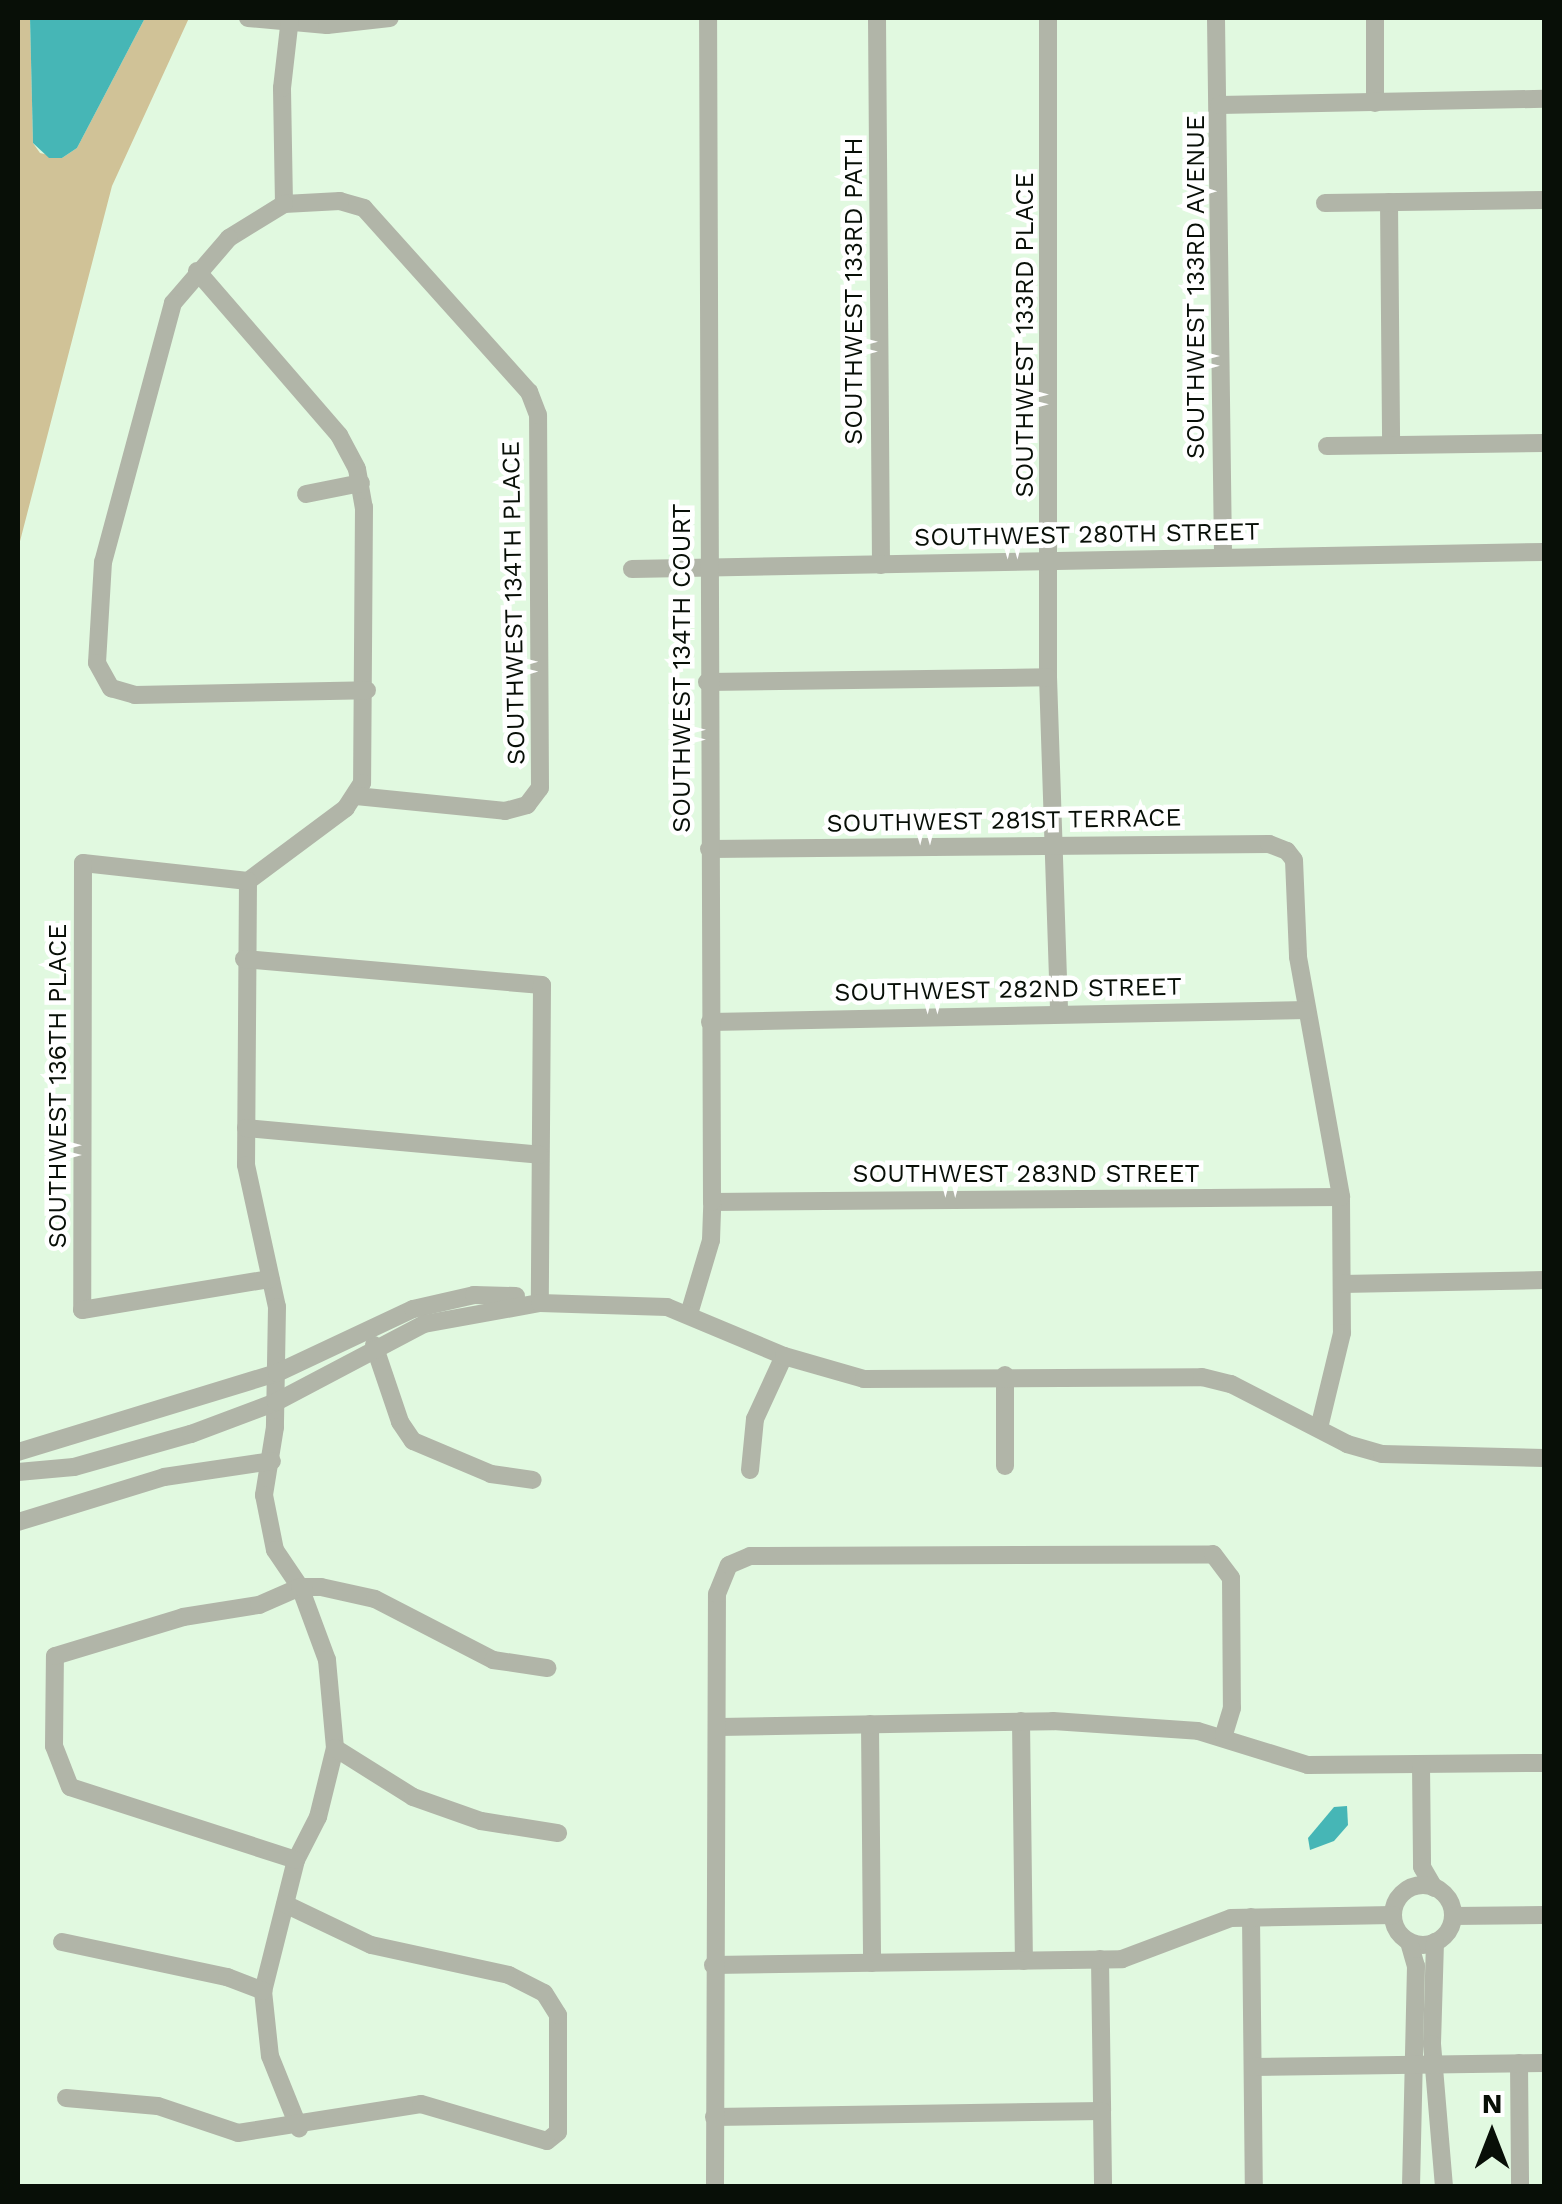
<!DOCTYPE html>
<style>
body{margin:0}
#map{position:relative;width:1562px;height:2204px;overflow:hidden;background:#e1f9e0;font-family:"Work Sans",sans-serif}
div>[style]{position:absolute}
.green>*{inset:0;background:#d0c297}
.water>*{inset:0;background:#46b6b6}
.minor>*{height:18px;margin:-9px;padding:0 9px;transform-origin:9px;border-radius:9px;background:#b1b5a8}
.minor>.ring{margin:-9px;padding:0;box-sizing:content-box;background:none;border:18px solid #b1b5a8;border-radius:50%}
span{translate:-50% -50%;white-space:nowrap;text-align:center;line-height:1.15;-webkit-text-stroke:9px #fff;paint-order:stroke}
.street-label{font-size:25px;color:#080f07}
.frame{position:absolute;inset:0;border:20px solid #080f07;pointer-events:none}
.north{position:absolute;left:1442px;top:2084px;width:100px;height:100px;-webkit-text-stroke:8px #fff;paint-order:stroke;rotate:0deg;font-size:28px;font-weight:700;line-height:40px;text-align:center;color:#080f07}
.north::after{content:'';display:block;margin:auto;width:35px;height:45px;background:#080f07;clip-path:polygon(50% 0,100% 100%,50% 72%,0 100%)}
</style>
<div id="map">
<div class="green">
<i style="clip-path:polygon(18px 18px,30px 18px,33px 143px,40px 153px,62px 158px,77px 148px,145px 18px,189px 18px,112px 186px,18px 549px)"></i>
</div>
<div class="water">
<i style="clip-path:polygon(30px 18px,145px 18px,77px 148px,62px 158px,49px 158px,33px 143px)"></i>
<i style="clip-path:polygon(1347px 1806px,1348px 1825px,1334px 1841px,1310px 1850px,1308px 1838px,1334px 1807px)"></i>
</div>
<div class="minor">
<i style="left:248px;top:18px;width:79px;rotate:5.1deg"></i>
<i style="left:327px;top:25px;width:63px;rotate:-6.3deg"></i>
<i style="left:877px;top:18px;width:547px;rotate:89.58deg"></i>
<i style="left:1048px;top:18px;width:659px;rotate:90deg"></i>
<i style="left:1048px;top:677px;width:335px;rotate:88.1deg"></i>
<i style="left:1216px;top:18px;width:538px;rotate:89.25deg"></i>
<i style="left:1375px;top:103px;width:85px;rotate:-90deg"></i>
<i style="left:1219px;top:105px;width:325px;rotate:-1.1deg"></i>
<i style="left:1389px;top:202px;width:242px;rotate:89.5deg"></i>
<i style="left:1325px;top:203px;width:219px;rotate:-0.8deg"></i>
<i style="left:284px;top:204px;width:116px;rotate:-91deg"></i>
<i style="left:282px;top:88px;width:70px;rotate:-83.5deg"></i>
<i style="left:197px;top:271px;width:217px;rotate:49.1deg"></i>
<i style="left:339px;top:435px;width:38px;rotate:62deg"></i>
<i style="left:357px;top:469px;width:39px;rotate:80deg"></i>
<i style="left:364px;top:507px;width:276px;rotate:90.4deg"></i>
<i style="left:362px;top:783px;width:30px;rotate:123deg"></i>
<i style="left:346px;top:808px;width:122px;rotate:143.3deg"></i>
<i style="left:1327px;top:446px;width:217px;rotate:-0.8deg"></i>
<i style="left:306px;top:494px;width:56px;rotate:-11.3deg"></i>
<i style="left:632px;top:569px;width:912px;rotate:-1.07deg"></i>
<i style="left:707px;top:682px;width:341px;rotate:-0.8deg"></i>
<i style="left:356px;top:796px;width:150px;rotate:5.7deg"></i>
<i style="left:505px;top:811px;width:23px;rotate:-15deg"></i>
<i style="left:527px;top:805px;width:21px;rotate:-53deg"></i>
<i style="left:540px;top:788px;width:373px;rotate:-90.3deg"></i>
<i style="left:538px;top:415px;width:25px;rotate:-111deg"></i>
<i style="left:529px;top:392px;width:247px;rotate:-131.9deg"></i>
<i style="left:364px;top:208px;width:25px;rotate:-164deg"></i>
<i style="left:340px;top:201px;width:56px;rotate:176.9deg"></i>
<i style="left:284px;top:204px;width:65px;rotate:148.3deg"></i>
<i style="left:229px;top:238px;width:86px;rotate:130.7deg"></i>
<i style="left:173px;top:303px;width:268px;rotate:105.1deg"></i>
<i style="left:103px;top:562px;width:101px;rotate:93.4deg"></i>
<i style="left:97px;top:663px;width:29px;rotate:61deg"></i>
<i style="left:111px;top:688px;width:25px;rotate:16deg"></i>
<i style="left:135px;top:695px;width:232px;rotate:-1.2deg"></i>
<i style="left:709px;top:849px;width:560px;rotate:-0.51deg"></i>
<i style="left:1269px;top:844px;width:19px;rotate:21deg"></i>
<i style="left:1287px;top:851px;width:11px;rotate:52deg"></i>
<i style="left:1294px;top:860px;width:97px;rotate:87.6deg"></i>
<i style="left:1298px;top:957px;width:244px;rotate:79.8deg"></i>
<i style="left:1341px;top:1197px;width:136px;rotate:89.6deg"></i>
<i style="left:1342px;top:1333px;width:98px;rotate:103.6deg"></i>
<i style="left:248px;top:881px;width:284px;rotate:90.4deg"></i>
<i style="left:246px;top:1165px;width:145px;rotate:77.7deg"></i>
<i style="left:277px;top:1307px;width:120px;rotate:91deg"></i>
<i style="left:275px;top:1427px;width:69px;rotate:99.2deg"></i>
<i style="left:264px;top:1495px;width:56px;rotate:78.7deg"></i>
<i style="left:275px;top:1550px;width:45px;rotate:56deg"></i>
<i style="left:300px;top:1587px;width:78px;rotate:69.7deg"></i>
<i style="left:327px;top:1660px;width:88px;rotate:84.8deg"></i>
<i style="left:335px;top:1748px;width:71px;rotate:103.8deg"></i>
<i style="left:318px;top:1817px;width:48px;rotate:117.1deg"></i>
<i style="left:296px;top:1860px;width:135px;rotate:104.1deg"></i>
<i style="left:263px;top:1991px;width:65px;rotate:83.9deg"></i>
<i style="left:270px;top:2056px;width:78px;rotate:68.1deg"></i>
<i style="left:248px;top:881px;width:166px;rotate:-173.8deg"></i>
<i style="left:83px;top:863px;width:447px;rotate:90.1deg"></i>
<i style="left:82px;top:1310px;width:191px;rotate:-9.4deg"></i>
<i style="left:244px;top:959px;width:299px;rotate:5deg"></i>
<i style="left:542px;top:985px;width:318px;rotate:90.4deg"></i>
<i style="left:710px;top:1022px;width:597px;rotate:-1.15deg"></i>
<i style="left:246px;top:1128px;width:295px;rotate:5.2deg"></i>
<i style="left:712px;top:1202px;width:629px;rotate:-0.46deg"></i>
<i style="left:1342px;top:1284px;width:202px;rotate:-1.1deg"></i>
<i style="left:689px;top:1314px;width:77px;rotate:-73.4deg"></i>
<i style="left:711px;top:1240px;width:38px;rotate:-88deg"></i>
<i style="left:712px;top:1202px;width:1184px;rotate:-90.19deg"></i>
<i style="left:374px;top:1345px;width:81px;rotate:71.3deg"></i>
<i style="left:400px;top:1422px;width:23px;rotate:56deg"></i>
<i style="left:413px;top:1441px;width:85px;rotate:22.9deg"></i>
<i style="left:491px;top:1474px;width:42px;rotate:8.1deg"></i>
<i style="left:18px;top:1452px;width:271px;rotate:-17deg"></i>
<i style="left:277px;top:1373px;width:150px;rotate:-25.2deg"></i>
<i style="left:413px;top:1309px;width:63px;rotate:-12.9deg"></i>
<i style="left:474px;top:1295px;width:42px;rotate:1.4deg"></i>
<i style="left:1005px;top:1466px;width:91px;rotate:-90deg"></i>
<i style="left:750px;top:1470px;width:51px;rotate:-84.4deg"></i>
<i style="left:755px;top:1419px;width:69px;rotate:-65.3deg"></i>
<i style="left:18px;top:1472px;width:56px;rotate:-5.1deg"></i>
<i style="left:74px;top:1467px;width:122px;rotate:-15.8deg"></i>
<i style="left:191px;top:1434px;width:91px;rotate:-20.6deg"></i>
<i style="left:276px;top:1402px;width:167px;rotate:-27.8deg"></i>
<i style="left:424px;top:1324px;width:118px;rotate:-10.3deg"></i>
<i style="left:540px;top:1303px;width:127px;rotate:1.8deg"></i>
<i style="left:667px;top:1307px;width:127px;rotate:22.7deg"></i>
<i style="left:784px;top:1356px;width:83px;rotate:16deg"></i>
<i style="left:864px;top:1379px;width:338px;rotate:-0.3deg"></i>
<i style="left:1202px;top:1377px;width:30px;rotate:14deg"></i>
<i style="left:1231px;top:1384px;width:131px;rotate:27.3deg"></i>
<i style="left:1347px;top:1444px;width:36px;rotate:16deg"></i>
<i style="left:1382px;top:1454px;width:162px;rotate:1.4deg"></i>
<i style="left:18px;top:1522px;width:153px;rotate:-17.1deg"></i>
<i style="left:164px;top:1477px;width:109px;rotate:-8.4deg"></i>
<i style="left:1021px;top:1721px;width:240px;rotate:89.3deg"></i>
<i style="left:870px;top:1724px;width:239px;rotate:89.5deg"></i>
<i style="left:719px;top:1727px;width:334px;rotate:-1deg"></i>
<i style="left:1053px;top:1721px;width:145px;rotate:3.9deg"></i>
<i style="left:1198px;top:1731px;width:115px;rotate:17.2deg"></i>
<i style="left:1308px;top:1765px;width:236px;rotate:-0.5deg"></i>
<i style="left:335px;top:1748px;width:92px;rotate:32.1deg"></i>
<i style="left:413px;top:1797px;width:72px;rotate:19.4deg"></i>
<i style="left:481px;top:1821px;width:78px;rotate:8.9deg"></i>
<i style="left:1421px;top:1765px;width:102px;rotate:89.4deg"></i>
<i style="left:1422px;top:1867px;width:24px;rotate:60deg"></i>
<i style="left:296px;top:1860px;width:237px;rotate:-162.1deg"></i>
<i style="left:70px;top:1787px;width:44px;rotate:-111.3deg"></i>
<i style="left:54px;top:1746px;width:90px;rotate:-89.4deg"></i>
<i style="left:55px;top:1656px;width:134px;rotate:-16.9deg"></i>
<i style="left:183px;top:1617px;width:77px;rotate:-9deg"></i>
<i style="left:259px;top:1605px;width:45px;rotate:-23.7deg"></i>
<i style="left:300px;top:1587px;width:21px"></i>
<i style="left:321px;top:1587px;width:55px;rotate:12.5deg"></i>
<i style="left:375px;top:1599px;width:133px;rotate:27.3deg"></i>
<i style="left:493px;top:1660px;width:55px;rotate:8.4deg"></i>
<i class="ring" style="left:1393px;top:1885px;width:42px;height:42px"></i>
<i style="left:1453px;top:1916px;width:91px;rotate:-0.6deg"></i>
<i style="left:1251px;top:1917px;width:269px;rotate:89.4deg"></i>
<i style="left:62px;top:1942px;width:169px;rotate:12deg"></i>
<i style="left:227px;top:1977px;width:39px;rotate:21deg"></i>
<i style="left:1409px;top:1942px;width:25px;rotate:74deg"></i>
<i style="left:1416px;top:1966px;width:220px;rotate:91.3deg"></i>
<i style="left:1435px;top:1942px;width:102px;rotate:91.7deg"></i>
<i style="left:1432px;top:2044px;width:143px;rotate:85.2deg"></i>
<i style="left:1100px;top:1959px;width:152px;rotate:89.2deg"></i>
<i style="left:713px;top:1965px;width:409px;rotate:-0.8deg"></i>
<i style="left:1122px;top:1959px;width:116px;rotate:-20.6deg"></i>
<i style="left:1231px;top:1918px;width:162px;rotate:-1.1deg"></i>
<i style="left:1519px;top:2063px;width:123px;rotate:89.5deg"></i>
<i style="left:1253px;top:2067px;width:291px;rotate:-0.8deg"></i>
<i style="left:66px;top:2098px;width:92px;rotate:5deg"></i>
<i style="left:158px;top:2106px;width:84px;rotate:18.6deg"></i>
<i style="left:238px;top:2133px;width:185px;rotate:-9deg"></i>
<i style="left:421px;top:2104px;width:131px;rotate:16.4deg"></i>
<i style="left:547px;top:2141px;width:14px;rotate:-39deg"></i>
<i style="left:558px;top:2132px;width:117px;rotate:-90deg"></i>
<i style="left:558px;top:2015px;width:26px;rotate:-122deg"></i>
<i style="left:544px;top:1993px;width:39px;rotate:-153deg"></i>
<i style="left:509px;top:1975px;width:141px;rotate:-167.7deg"></i>
<i style="left:371px;top:1945px;width:95px;rotate:-154.5deg"></i>
<i style="left:714px;top:2117px;width:388px;rotate:-0.9deg"></i>
<i style="left:1102px;top:2111px;width:75px;rotate:89.2deg"></i>
<i style="left:715px;top:2186px;width:592px;rotate:-89.81deg"></i>
<i style="left:717px;top:1594px;width:31px;rotate:-68deg"></i>
<i style="left:729px;top:1565px;width:23px;rotate:-23deg"></i>
<i style="left:750px;top:1556px;width:463px;rotate:-0.2deg"></i>
<i style="left:1213px;top:1554px;width:30px;rotate:53deg"></i>
<i style="left:1231px;top:1578px;width:130px;rotate:89.6deg"></i>
<i style="left:1232px;top:1708px;width:28px;rotate:107deg"></i>
</div>
<div class="street-label">
<span style="left:1196px;top:287px;rotate:-90deg">SOUTHWEST 133RD AVENUE</span>
<span style="left:854px;top:291px;rotate:-90deg">SOUTHWEST 133RD PATH</span>
<span style="left:1025px;top:335px;rotate:-90deg">SOUTHWEST 133RD PLACE</span>
<span style="left:1087px;top:535px;rotate:-1deg">SOUTHWEST 280TH STREET</span>
<span style="left:514px;top:603px;rotate:-91deg">SOUTHWEST 134TH PLACE</span>
<span style="left:682px;top:668px;rotate:-90deg">SOUTHWEST 134TH COURT</span>
<span style="left:1004px;top:821px;rotate:-1deg">SOUTHWEST 281ST TERRACE</span>
<span style="left:1008px;top:990px;rotate:-1deg">SOUTHWEST 282ND STREET</span>
<span style="left:58px;top:1086px;rotate:-90deg">SOUTHWEST 136TH PLACE</span>
<span style="left:1026px;top:1174px">SOUTHWEST 283ND STREET</span>
</div>
<div class="frame"></div>
<div class="north">N</div>
</div>
